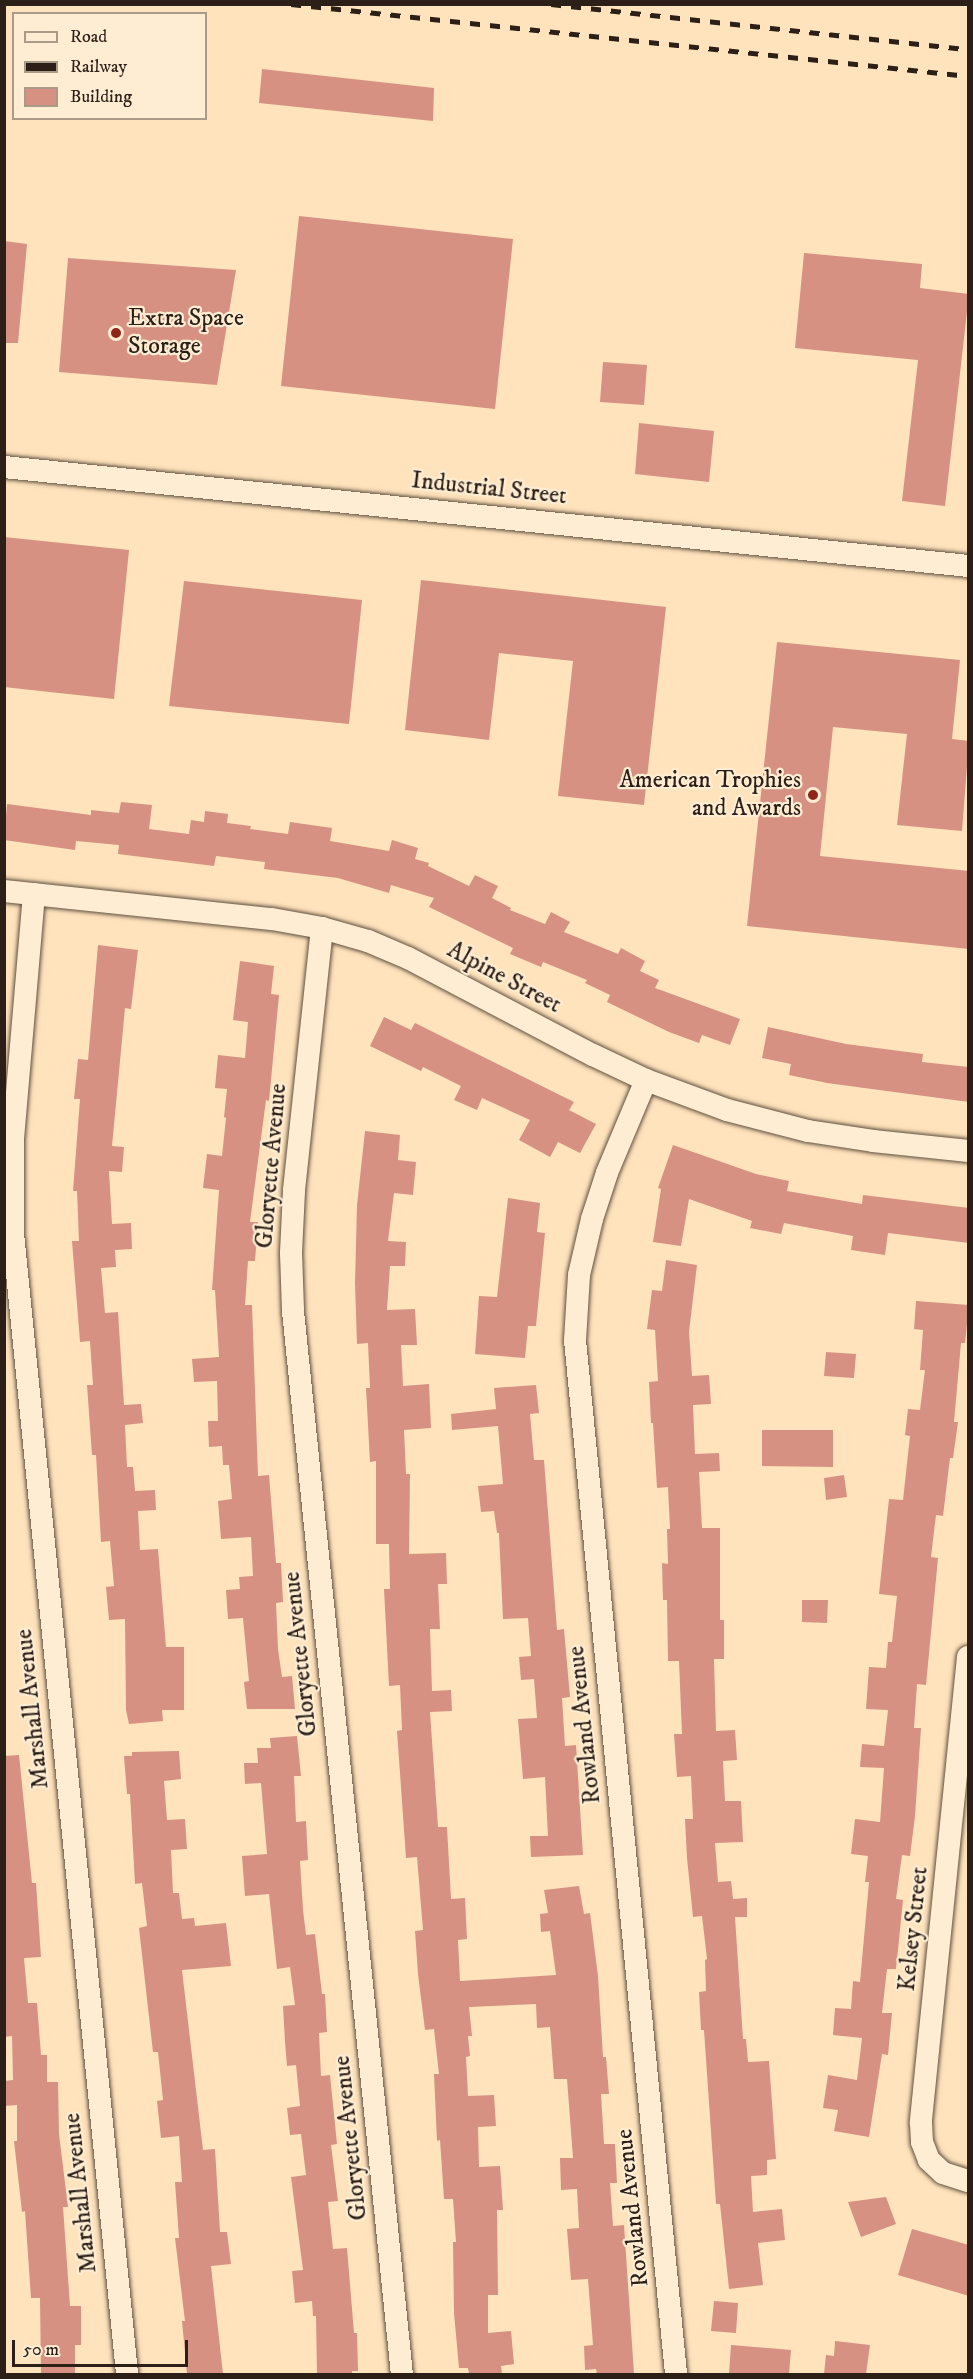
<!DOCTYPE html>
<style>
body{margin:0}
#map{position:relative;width:973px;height:2379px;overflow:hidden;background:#ffe3bc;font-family:"IM FELL DW Pica",serif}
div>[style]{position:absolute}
.building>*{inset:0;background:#d69183}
.roads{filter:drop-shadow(0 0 2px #605040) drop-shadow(0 0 2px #605040)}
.street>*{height:22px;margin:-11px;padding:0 11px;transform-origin:11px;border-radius:11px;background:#ffedd3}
.rail>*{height:4.5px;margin-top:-2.25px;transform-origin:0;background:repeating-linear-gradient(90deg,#2b1f17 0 10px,transparent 0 20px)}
.dots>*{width:16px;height:16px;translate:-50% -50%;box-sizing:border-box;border:3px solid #ffedd3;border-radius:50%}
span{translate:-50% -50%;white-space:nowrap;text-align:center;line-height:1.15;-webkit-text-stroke:4.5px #ffedd3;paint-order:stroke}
.poi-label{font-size:24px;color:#2b1f17}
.left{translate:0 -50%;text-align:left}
.right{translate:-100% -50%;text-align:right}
.street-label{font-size:24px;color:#2b1f17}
.frame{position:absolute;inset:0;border:6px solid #2b1f17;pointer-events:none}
.legend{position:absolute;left:12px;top:12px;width:195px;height:108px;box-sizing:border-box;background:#ffedd3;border:2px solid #aa9b88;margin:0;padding:8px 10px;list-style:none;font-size:18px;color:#2b1f17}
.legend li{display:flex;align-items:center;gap:12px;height:30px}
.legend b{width:30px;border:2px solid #aa9b88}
.scale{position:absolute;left:12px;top:2340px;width:176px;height:27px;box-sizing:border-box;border:3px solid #2b1f17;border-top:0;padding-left:8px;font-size:18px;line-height:21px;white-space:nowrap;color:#2b1f17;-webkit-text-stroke:4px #ffedd3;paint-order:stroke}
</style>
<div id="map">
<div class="building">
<i style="clip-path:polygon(262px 69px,434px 88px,433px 121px,259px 103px)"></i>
<i style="clip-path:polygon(299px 216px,513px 239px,495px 409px,281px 386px)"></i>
<i style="clip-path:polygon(4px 241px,27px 244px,18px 343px,4px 343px)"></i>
<i style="clip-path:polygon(804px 253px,922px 264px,920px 288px,969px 294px,945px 506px,902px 501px,918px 360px,795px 348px)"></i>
<i style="clip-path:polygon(68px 258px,236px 270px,217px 385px,59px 372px)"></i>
<i style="clip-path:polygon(603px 362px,647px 365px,644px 405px,600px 402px)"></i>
<i style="clip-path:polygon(639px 423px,714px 431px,709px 482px,635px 474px)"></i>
<i style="clip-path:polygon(4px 537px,129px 550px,114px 699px,4px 687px)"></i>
<i style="clip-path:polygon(421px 580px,666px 607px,644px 805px,558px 796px,573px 661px,499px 653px,489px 740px,405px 730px)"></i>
<i style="clip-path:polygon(184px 581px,362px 600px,349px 724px,169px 706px)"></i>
<i style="clip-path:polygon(777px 642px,960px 660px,952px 739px,969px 741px,962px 831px,897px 825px,907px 734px,833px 727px,820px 856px,969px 871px,969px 949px,747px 926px)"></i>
<i style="clip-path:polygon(121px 802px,152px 805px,149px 829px,189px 834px,191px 820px,204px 822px,205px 811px,228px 814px,227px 823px,251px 826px,250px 829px,288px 834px,290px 822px,332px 828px,330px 841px,389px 851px,392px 840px,418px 848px,415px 859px,429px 863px,428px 866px,469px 886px,475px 875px,498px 886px,492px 898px,511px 908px,510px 910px,545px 924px,551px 912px,570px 922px,564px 932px,618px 954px,621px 948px,645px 961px,640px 971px,659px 980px,655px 988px,740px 1019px,730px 1045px,702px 1035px,699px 1043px,669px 1032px,607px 1002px,610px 995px,585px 983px,587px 980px,543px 962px,541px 967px,510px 954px,513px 948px,429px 907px,434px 898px,391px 885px,389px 893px,338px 878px,264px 869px,265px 862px,216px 856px,214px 866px,118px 854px,119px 845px,76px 841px,75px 850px,4px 840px,7px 804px,91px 815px,91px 810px,119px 813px)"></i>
<i style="clip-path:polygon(98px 945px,138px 950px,131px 1009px,125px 1008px,112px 1146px,124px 1147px,122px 1172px,109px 1171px,112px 1224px,131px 1223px,132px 1249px,115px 1250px,116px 1267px,101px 1268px,105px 1313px,118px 1312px,124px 1405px,141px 1404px,143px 1423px,125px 1425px,127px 1467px,133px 1467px,135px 1491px,155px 1490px,156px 1510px,138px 1511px,140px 1550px,158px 1549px,166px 1647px,184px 1647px,184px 1710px,162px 1710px,163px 1721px,129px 1724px,126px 1710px,125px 1619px,109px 1620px,106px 1587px,114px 1586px,110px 1541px,101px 1542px,96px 1455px,92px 1455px,87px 1385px,93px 1385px,90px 1341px,80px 1342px,72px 1241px,79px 1241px,77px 1191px,73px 1191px,80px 1099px,74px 1099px,78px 1059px,88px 1060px)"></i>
<i style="clip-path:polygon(240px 961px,274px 966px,271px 994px,279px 995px,269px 1101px,266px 1100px,250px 1222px,258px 1222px,255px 1261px,248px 1261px,245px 1305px,252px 1305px,258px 1476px,269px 1475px,276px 1563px,281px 1563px,283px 1602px,276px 1603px,278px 1649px,282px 1677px,292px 1676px,295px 1709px,247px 1709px,244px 1682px,249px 1681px,243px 1618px,228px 1619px,226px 1590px,240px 1589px,239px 1577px,253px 1576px,251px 1537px,221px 1539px,218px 1501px,232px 1499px,229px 1465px,223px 1465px,222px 1446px,209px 1447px,208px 1421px,218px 1421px,217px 1381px,194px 1382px,192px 1359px,219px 1357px,215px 1290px,212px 1290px,219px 1190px,203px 1188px,207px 1154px,222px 1156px,226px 1118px,224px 1117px,227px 1089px,215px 1088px,218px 1055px,245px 1058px,248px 1022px,233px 1020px)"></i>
<i style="clip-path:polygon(384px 1017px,411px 1030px,415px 1023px,574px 1102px,569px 1110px,596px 1124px,580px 1153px,558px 1142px,550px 1157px,519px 1140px,530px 1120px,482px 1098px,477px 1110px,454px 1100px,461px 1086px,423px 1067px,421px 1071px,370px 1046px)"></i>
<i style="clip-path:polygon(768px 1027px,846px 1044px,923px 1054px,922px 1062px,969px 1067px,969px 1102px,827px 1083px,789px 1075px,791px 1064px,762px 1058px)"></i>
<i style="clip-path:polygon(365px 1131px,400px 1135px,398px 1160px,416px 1162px,413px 1195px,394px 1193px,388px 1241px,406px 1242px,405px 1266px,390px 1266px,387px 1310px,415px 1309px,417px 1345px,401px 1345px,403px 1386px,429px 1384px,431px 1428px,404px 1430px,406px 1474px,410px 1474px,409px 1554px,446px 1553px,447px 1584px,438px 1584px,440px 1629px,430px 1629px,432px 1691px,451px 1690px,452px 1711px,430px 1712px,438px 1827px,447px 1827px,451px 1899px,465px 1898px,467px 1939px,458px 1940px,460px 1981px,556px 1975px,550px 1931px,541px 1932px,540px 1914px,548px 1913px,544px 1890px,579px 1886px,584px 1914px,590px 1913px,598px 1976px,603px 2057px,606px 2057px,609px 2094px,601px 2094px,604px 2144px,615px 2144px,617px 2183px,610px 2183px,613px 2226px,624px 2225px,634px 2374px,597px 2374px,596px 2369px,585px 2370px,584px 2346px,593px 2345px,588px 2279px,571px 2280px,567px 2229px,579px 2228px,577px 2189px,561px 2190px,560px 2158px,573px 2158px,567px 2079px,554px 2079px,550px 2027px,537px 2028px,536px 2004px,469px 2007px,472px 2036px,468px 2036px,470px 2056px,466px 2057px,468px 2096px,494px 2095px,496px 2126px,478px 2127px,479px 2167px,500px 2166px,503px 2210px,497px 2210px,498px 2295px,488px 2295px,488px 2333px,511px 2331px,514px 2364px,501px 2366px,502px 2374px,469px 2374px,468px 2368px,459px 2368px,454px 2313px,453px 2242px,456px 2242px,453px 2199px,444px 2199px,440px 2140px,437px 2141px,434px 2074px,439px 2074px,434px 2029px,425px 2030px,418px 1974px,415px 1931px,423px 1930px,417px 1857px,406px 1858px,397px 1731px,402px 1730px,400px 1685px,389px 1686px,384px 1589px,390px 1589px,389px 1544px,376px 1544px,376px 1461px,370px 1462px,366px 1388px,370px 1388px,368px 1343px,357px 1344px,355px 1283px,357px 1205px)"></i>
<i style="clip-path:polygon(673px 1145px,756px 1174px,789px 1181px,787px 1191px,862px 1204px,863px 1195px,969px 1208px,969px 1243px,888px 1233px,885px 1255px,851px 1250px,853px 1236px,784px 1223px,781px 1234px,750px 1228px,752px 1221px,689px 1199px,681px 1246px,653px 1242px,661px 1189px,658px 1188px)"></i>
<i style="clip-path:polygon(508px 1198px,540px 1203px,537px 1232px,545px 1233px,536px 1326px,528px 1326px,525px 1358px,475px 1354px,479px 1296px,497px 1297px)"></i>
<i style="clip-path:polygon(666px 1260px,697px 1265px,689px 1332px,692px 1376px,709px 1375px,711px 1404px,693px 1405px,695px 1454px,719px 1453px,720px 1471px,699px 1472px,702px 1528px,720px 1528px,720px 1620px,724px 1620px,724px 1659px,714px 1659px,716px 1731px,735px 1730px,737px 1760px,723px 1761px,725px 1801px,741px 1801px,743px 1842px,715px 1843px,718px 1882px,731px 1881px,733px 1899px,747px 1898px,747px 1917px,735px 1917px,743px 2039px,746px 2039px,748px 2062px,769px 2061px,776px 2159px,767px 2160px,767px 2175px,751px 2176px,753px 2212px,782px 2209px,785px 2240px,758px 2243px,763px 2285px,729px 2289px,720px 2204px,716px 2204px,704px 2030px,701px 2030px,699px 1992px,706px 1991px,705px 1960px,707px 1959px,702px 1916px,693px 1917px,687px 1858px,685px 1819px,693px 1819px,691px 1776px,677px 1777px,674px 1734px,682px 1734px,679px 1661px,668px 1661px,667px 1600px,663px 1600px,662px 1563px,668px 1564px,667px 1529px,670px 1529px,668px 1487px,657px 1488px,653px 1423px,651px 1423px,649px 1382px,658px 1381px,655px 1330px,647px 1329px,652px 1290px,662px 1291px)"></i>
<i style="clip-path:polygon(916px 1301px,969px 1305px,965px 1343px,961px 1343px,954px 1422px,958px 1422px,953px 1458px,950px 1458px,943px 1516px,936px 1515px,931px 1557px,938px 1558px,926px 1685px,917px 1684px,914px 1728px,921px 1728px,915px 1816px,910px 1856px,902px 1855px,896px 1899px,903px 1900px,896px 1969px,887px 1969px,882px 2013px,892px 2013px,888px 2055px,882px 2054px,869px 2137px,834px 2131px,838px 2110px,823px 2108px,828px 2075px,857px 2080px,862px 2038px,833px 2035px,835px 2008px,851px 2009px,853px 1981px,860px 1982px,869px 1882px,865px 1882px,868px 1856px,851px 1854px,855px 1819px,880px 1822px,884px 1768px,860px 1767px,862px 1744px,884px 1746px,888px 1710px,866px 1709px,869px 1667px,886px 1668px,888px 1642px,892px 1642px,897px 1596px,879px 1594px,889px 1499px,903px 1500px,910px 1436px,905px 1435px,908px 1409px,920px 1410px,925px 1370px,920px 1370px,923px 1330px,914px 1329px)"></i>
<i style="clip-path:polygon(826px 1352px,856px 1354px,854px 1378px,824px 1376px)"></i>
<i style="clip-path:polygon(536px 1385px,539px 1413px,530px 1414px,534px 1460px,544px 1460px,557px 1630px,564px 1629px,570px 1697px,562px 1698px,565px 1746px,576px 1745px,583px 1855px,531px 1857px,530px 1836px,548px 1836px,545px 1777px,523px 1779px,518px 1719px,537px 1718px,534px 1679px,521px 1680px,519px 1657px,531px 1656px,528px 1618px,503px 1619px,499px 1533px,497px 1533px,494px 1511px,481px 1512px,478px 1486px,503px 1484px,498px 1426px,452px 1430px,451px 1414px,496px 1409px,494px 1388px)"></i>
<i style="clip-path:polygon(762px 1430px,833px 1430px,833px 1467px,762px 1466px)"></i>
<i style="clip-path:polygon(844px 1475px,847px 1497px,826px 1500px,824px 1478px)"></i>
<i style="clip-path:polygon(802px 1600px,828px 1600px,827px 1623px,802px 1622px)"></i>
<i style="clip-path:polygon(297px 1736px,301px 1776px,294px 1776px,296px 1822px,306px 1821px,308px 1860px,300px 1861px,303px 1910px,306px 1935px,315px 1934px,322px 1994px,325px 1994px,327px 2032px,319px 2033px,321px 2076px,330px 2075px,337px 2144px,331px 2145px,338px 2201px,328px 2202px,333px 2249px,347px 2248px,354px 2333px,357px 2333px,358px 2371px,352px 2371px,352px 2374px,317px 2374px,316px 2316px,313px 2316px,312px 2301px,295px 2303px,292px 2271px,303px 2270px,291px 2177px,306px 2175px,301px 2134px,290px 2135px,287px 2108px,300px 2106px,296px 2065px,287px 2066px,285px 2042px,283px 2006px,295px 2005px,290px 1967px,277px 1969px,269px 1894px,245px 1896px,242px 1856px,267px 1854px,261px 1783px,245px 1784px,244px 1763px,258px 1763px,257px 1748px,271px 1748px,270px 1738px)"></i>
<i style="clip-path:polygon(179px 1751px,181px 1779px,164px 1781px,167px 1820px,185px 1819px,187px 1849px,171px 1850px,173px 1893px,179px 1893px,182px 1919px,194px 1918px,195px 1926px,226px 1923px,231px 1966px,182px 1970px,203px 2150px,215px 2149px,220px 2232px,227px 2232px,231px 2264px,211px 2266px,223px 2374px,187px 2374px,182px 2321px,185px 2321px,175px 2238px,179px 2238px,175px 2182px,182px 2182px,179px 2136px,161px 2138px,157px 2101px,163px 2100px,158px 2052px,153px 2052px,139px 1928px,147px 1926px,142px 1883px,135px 1884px,130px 1794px,127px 1794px,124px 1756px,132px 1756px,132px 1752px)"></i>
<i style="clip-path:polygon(19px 1755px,32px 1883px,36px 1883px,41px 1957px,24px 1958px,28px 2003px,37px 2003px,41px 2055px,47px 2055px,47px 2082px,58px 2082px,59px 2134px,68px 2207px,63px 2207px,70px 2306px,81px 2306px,81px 2345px,75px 2345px,75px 2374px,41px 2374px,40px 2298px,31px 2298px,25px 2211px,22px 2212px,14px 2141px,17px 2141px,17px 2105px,4px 2106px,4px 2081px,13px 2080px,12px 2036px,4px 2037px,4px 1756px)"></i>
<i style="clip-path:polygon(886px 2197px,896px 2224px,861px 2237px,848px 2202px)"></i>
<i style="clip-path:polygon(912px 2229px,969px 2245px,969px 2296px,898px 2275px)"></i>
<i style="clip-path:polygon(714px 2301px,738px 2303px,736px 2333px,711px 2331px)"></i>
<i style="clip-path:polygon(835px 2341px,870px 2345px,866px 2374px,824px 2374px,826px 2355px,834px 2356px)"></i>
<i style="clip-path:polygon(731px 2345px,791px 2350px,789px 2374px,729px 2374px)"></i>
</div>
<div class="roads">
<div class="street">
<i style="left:4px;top:467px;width:969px;rotate:5.86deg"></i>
<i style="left:4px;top:891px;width:269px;rotate:6deg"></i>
<i style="left:272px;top:919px;width:51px;rotate:10.2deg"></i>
<i style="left:322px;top:928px;width:48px;rotate:15.8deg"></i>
<i style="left:368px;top:941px;width:43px;rotate:23deg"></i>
<i style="left:408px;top:958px;width:209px;rotate:27.7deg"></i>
<i style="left:593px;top:1055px;width:59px;rotate:25.3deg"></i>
<i style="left:646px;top:1080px;width:86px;rotate:20.3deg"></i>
<i style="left:727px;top:1110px;width:84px;rotate:14.5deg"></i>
<i style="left:808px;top:1131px;width:66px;rotate:8.7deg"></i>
<i style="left:873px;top:1141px;width:96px;rotate:6deg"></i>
<i style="left:34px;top:894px;width:244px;rotate:94.9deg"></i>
<i style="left:13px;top:1137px;width:96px;rotate:90deg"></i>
<i style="left:13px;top:1233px;width:1147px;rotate:84.29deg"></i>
<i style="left:322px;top:928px;width:264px;rotate:96.1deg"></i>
<i style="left:294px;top:1191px;width:62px;rotate:92.8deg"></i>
<i style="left:291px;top:1253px;width:58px;rotate:88deg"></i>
<i style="left:293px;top:1311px;width:1069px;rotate:84.15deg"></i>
<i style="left:646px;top:1080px;width:101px;rotate:112.8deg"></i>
<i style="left:607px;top:1173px;width:48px;rotate:108.1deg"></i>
<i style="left:592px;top:1219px;width:57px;rotate:103.1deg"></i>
<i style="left:579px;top:1275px;width:65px;rotate:93.5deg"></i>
<i style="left:575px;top:1340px;width:1039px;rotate:84.42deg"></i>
<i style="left:968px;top:1657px;width:468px;rotate:95.8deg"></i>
<i style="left:921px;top:2123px;width:19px;rotate:87deg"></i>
<i style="left:922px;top:2142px;width:19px;rotate:69deg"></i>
<i style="left:929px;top:2160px;width:19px;rotate:43deg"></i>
<i style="left:943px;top:2173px;width:26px;rotate:18deg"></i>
</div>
</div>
<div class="rail">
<i style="left:291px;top:4px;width:681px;rotate:6.07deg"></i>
<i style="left:551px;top:4px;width:419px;rotate:6.2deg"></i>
</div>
<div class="dots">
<i style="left:116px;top:333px;background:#8f2418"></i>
<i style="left:813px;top:795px;background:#8f2418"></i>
</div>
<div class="poi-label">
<span class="left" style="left:128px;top:333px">Extra Space<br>Storage</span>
<span class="right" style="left:801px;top:795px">American Trophies<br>and Awards</span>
</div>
<div class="street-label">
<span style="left:489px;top:489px;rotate:6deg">Industrial Street</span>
<span style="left:504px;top:978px;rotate:28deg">Alpine Street</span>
<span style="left:272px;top:1166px;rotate:-85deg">Gloryette Avenue</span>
<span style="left:301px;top:1654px;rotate:-96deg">Gloryette Avenue</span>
<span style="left:33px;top:1709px;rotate:-96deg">Marshall Avenue</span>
<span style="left:585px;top:1725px;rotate:-96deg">Rowland Avenue</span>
<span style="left:914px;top:1929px;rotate:-84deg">Kelsey Street</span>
<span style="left:351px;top:2138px;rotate:-96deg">Gloryette Avenue</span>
<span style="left:81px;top:2193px;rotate:-96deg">Marshall Avenue</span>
<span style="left:633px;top:2208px;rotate:-96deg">Rowland Avenue</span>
</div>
<div class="frame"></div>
<ul class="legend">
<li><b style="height:8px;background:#ffedd3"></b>Road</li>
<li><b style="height:8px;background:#2b1f17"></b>Railway</li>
<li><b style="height:16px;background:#d69183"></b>Building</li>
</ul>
<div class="scale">50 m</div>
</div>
